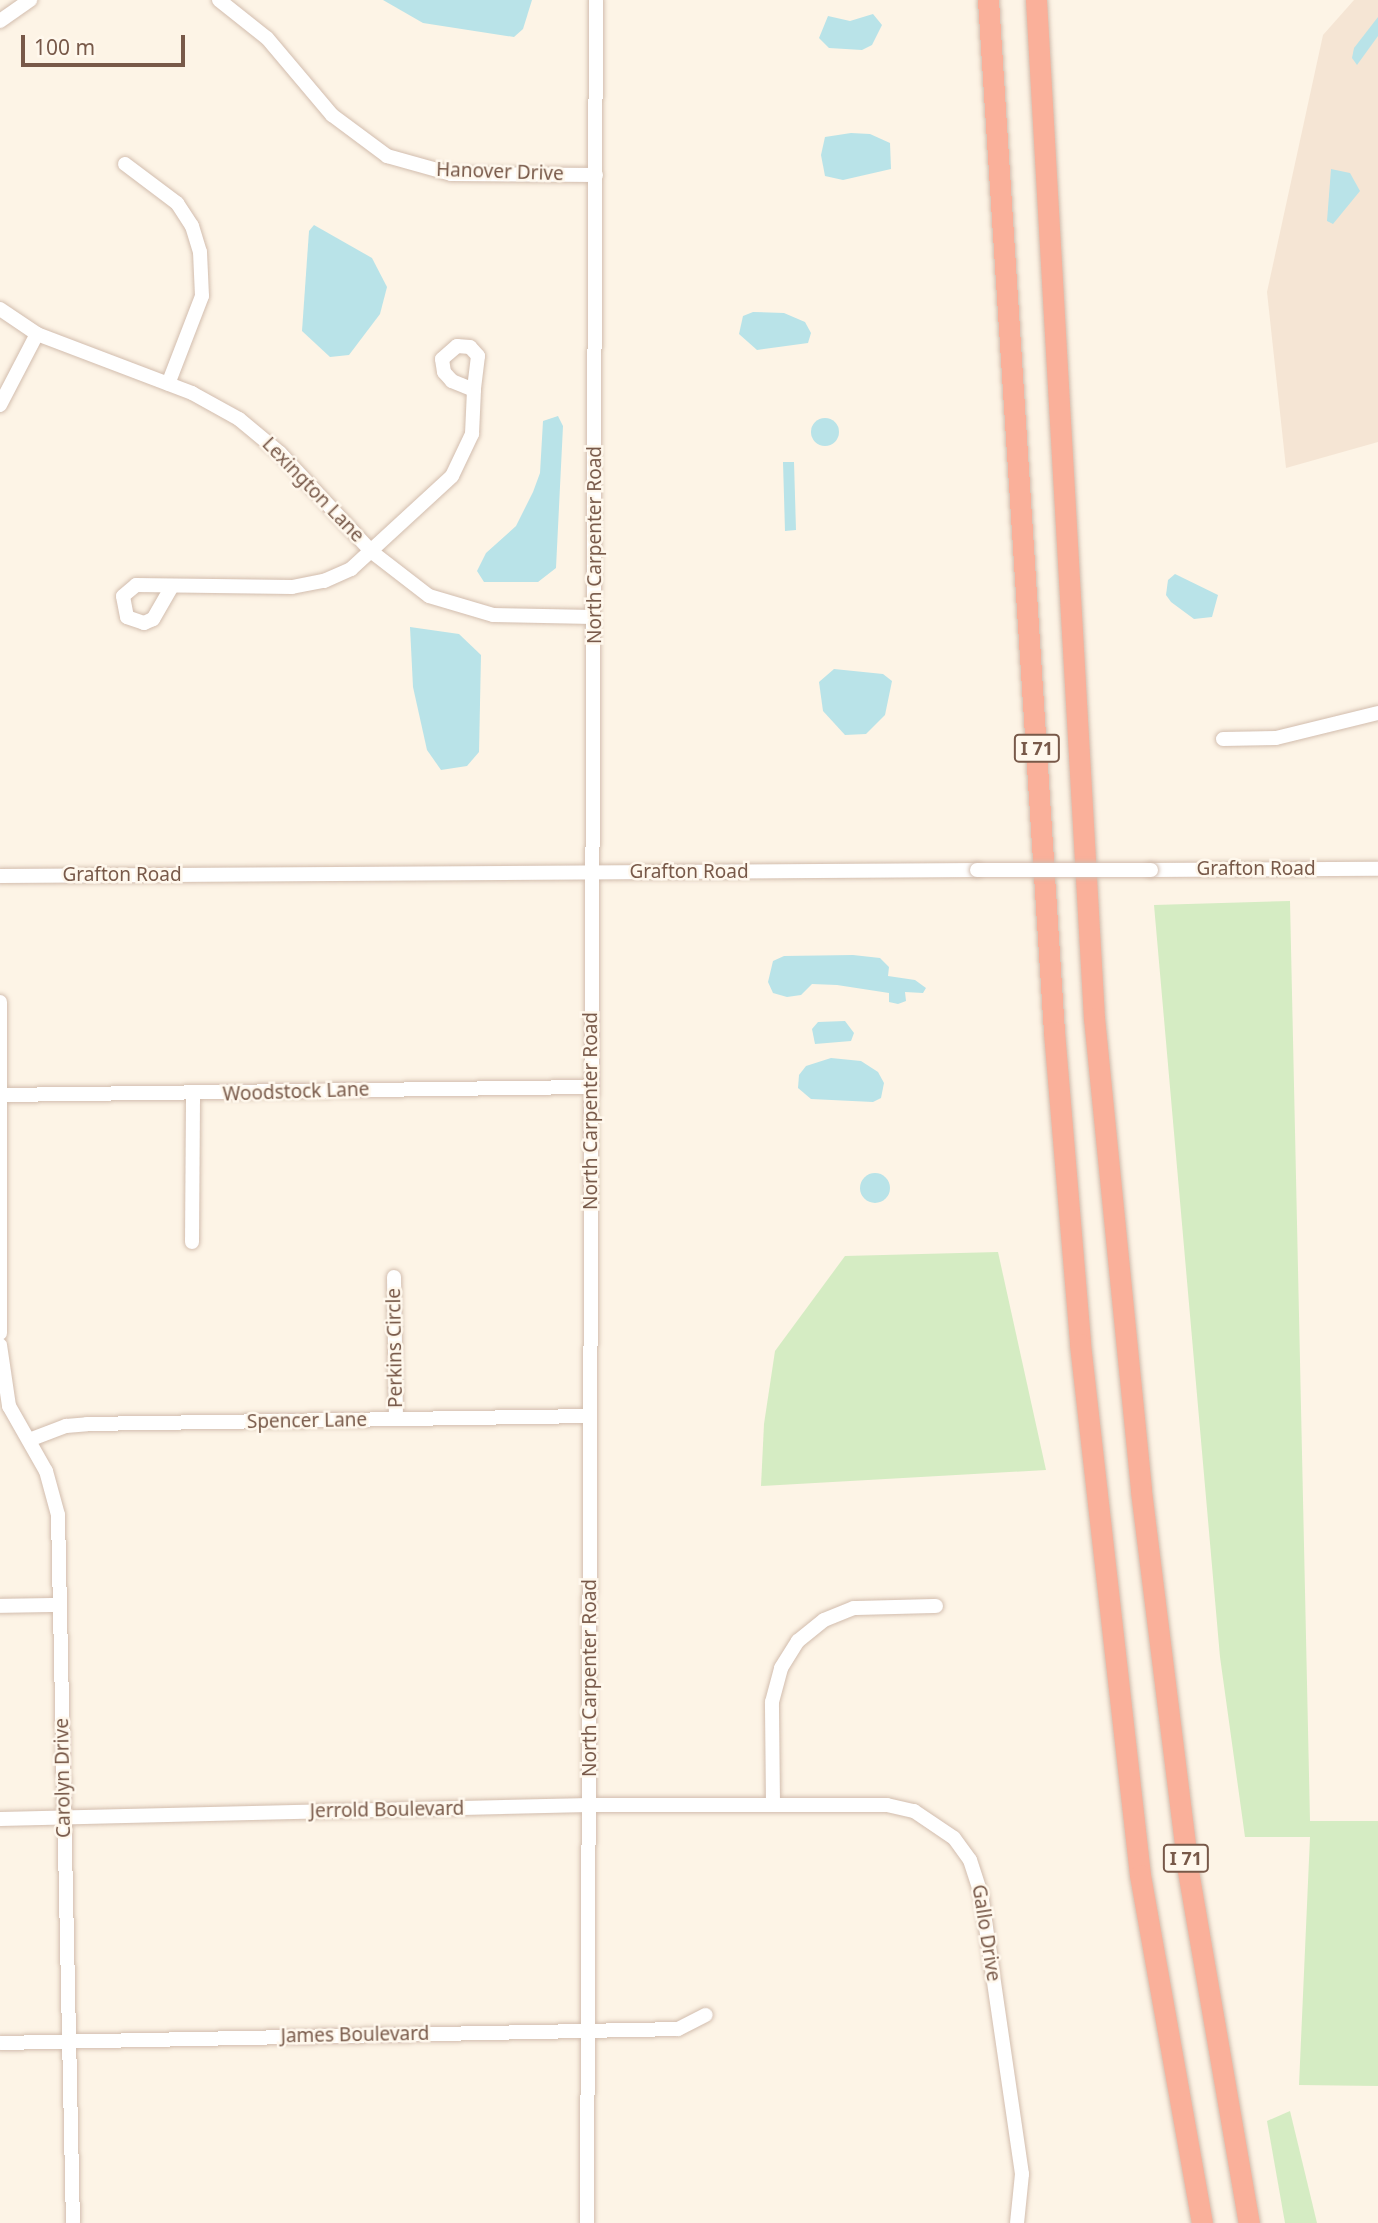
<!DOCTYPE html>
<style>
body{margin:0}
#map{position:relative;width:1378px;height:2223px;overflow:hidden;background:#fdf4e6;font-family:"Noto Sans",sans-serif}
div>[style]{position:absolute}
.residential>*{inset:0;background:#f5e5d4}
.green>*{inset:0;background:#d5ecc3}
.water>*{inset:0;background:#b9e3e8}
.round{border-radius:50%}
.roads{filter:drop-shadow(0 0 2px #d2bdae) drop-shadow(0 0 2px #d2bdae)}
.minor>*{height:14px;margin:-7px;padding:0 7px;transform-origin:7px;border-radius:7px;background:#fff}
.highway>*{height:21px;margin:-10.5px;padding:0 10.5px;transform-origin:10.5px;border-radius:10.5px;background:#fab09a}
.bridges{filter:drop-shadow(0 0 2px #d2bdae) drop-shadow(0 0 2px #d2bdae)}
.minor-bridge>*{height:14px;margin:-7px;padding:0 7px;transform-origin:7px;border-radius:7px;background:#fff}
span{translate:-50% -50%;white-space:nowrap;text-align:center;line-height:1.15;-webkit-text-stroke:5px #fff8ed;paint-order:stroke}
.shield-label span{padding:2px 5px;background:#fff8ed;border:2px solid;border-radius:5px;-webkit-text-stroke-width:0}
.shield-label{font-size:18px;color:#785949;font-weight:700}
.street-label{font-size:19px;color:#785949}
.scale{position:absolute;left:21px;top:35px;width:164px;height:32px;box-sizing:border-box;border:4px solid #785949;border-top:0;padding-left:9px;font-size:21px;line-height:24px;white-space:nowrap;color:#785949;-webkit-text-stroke:5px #fff8ed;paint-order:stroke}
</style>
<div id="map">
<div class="residential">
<i style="clip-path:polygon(1354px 0,1378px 0,1378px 442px,1286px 468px,1267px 292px,1323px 35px)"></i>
</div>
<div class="green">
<i style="clip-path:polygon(1290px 901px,1310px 1821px,1378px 1821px,1378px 2086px,1299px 2085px,1310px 1837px,1245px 1837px,1220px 1657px,1154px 905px)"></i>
<i style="clip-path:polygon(998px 1252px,1046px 1470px,761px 1486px,764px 1424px,775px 1351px,845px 1256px)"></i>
<i style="clip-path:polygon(1290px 2111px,1317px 2223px,1285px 2223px,1267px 2121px)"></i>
</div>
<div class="water">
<i style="clip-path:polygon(383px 0,532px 0,523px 29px,514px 37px,423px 23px)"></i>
<i style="clip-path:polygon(873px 14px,882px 25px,872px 45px,862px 50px,829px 48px,819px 38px,828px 16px,850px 21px)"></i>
<i style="clip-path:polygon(1378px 17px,1378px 36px,1357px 65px,1352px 58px,1354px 48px)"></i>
<i style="clip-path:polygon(851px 133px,870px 134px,890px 143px,891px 169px,843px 180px,825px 176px,821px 155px,825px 137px)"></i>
<i style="clip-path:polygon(1331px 169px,1350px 173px,1360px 191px,1333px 224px,1327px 221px)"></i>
<i style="clip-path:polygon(314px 225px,372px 258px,387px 287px,380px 314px,349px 355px,330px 357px,302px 331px,309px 231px)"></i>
<i style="clip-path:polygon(753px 312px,784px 313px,805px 322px,811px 333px,808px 343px,757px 350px,739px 334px,743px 316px)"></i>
<i style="clip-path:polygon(558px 416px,563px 426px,556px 568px,538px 582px,484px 582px,477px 571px,486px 553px,516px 526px,533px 492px,540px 473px,543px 421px)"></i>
<i class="round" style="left:811px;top:418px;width:28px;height:28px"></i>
<i style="clip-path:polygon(783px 462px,794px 462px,796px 530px,785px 531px)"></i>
<i style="clip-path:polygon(1175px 574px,1218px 595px,1212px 617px,1194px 619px,1171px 602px,1166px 595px,1168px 580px)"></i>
<i style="clip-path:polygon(410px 627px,459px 634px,481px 655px,479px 752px,467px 766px,441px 770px,427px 750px,413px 687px)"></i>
<i style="clip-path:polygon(834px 669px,883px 674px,892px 681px,885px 715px,866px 734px,845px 735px,823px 711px,819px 682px)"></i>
<i style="clip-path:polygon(853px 955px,880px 958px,889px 967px,888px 976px,915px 980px,926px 988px,923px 993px,905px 992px,906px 1001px,898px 1004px,889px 1002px,889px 993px,837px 985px,812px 984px,801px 995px,787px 997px,773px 993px,768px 982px,773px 961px,784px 956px)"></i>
<i style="clip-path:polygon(845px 1021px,854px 1033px,851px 1041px,815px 1044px,812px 1029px,818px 1022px)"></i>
<i style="clip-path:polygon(831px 1058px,861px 1061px,878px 1072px,884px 1083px,881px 1098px,873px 1102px,811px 1099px,798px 1088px,799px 1075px,806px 1066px)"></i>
<i class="round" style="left:860px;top:1173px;width:30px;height:30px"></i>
</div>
<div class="roads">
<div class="minor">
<i style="left:219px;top:0;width:61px;rotate:38.4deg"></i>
<i style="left:267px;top:38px;width:101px;rotate:49.8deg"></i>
<i style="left:332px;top:115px;width:69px;rotate:36.7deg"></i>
<i style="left:387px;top:156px;width:66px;rotate:15.7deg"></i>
<i style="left:451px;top:174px;width:145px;rotate:0.4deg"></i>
<i style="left:0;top:21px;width:37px;rotate:-35deg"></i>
<i style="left:125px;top:164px;width:65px;rotate:36.9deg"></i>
<i style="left:177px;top:203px;width:27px;rotate:57deg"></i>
<i style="left:192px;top:226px;width:27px;rotate:73deg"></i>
<i style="left:200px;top:252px;width:44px;rotate:87.4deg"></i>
<i style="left:202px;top:296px;width:94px;rotate:111.1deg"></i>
<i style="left:0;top:309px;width:45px;rotate:34deg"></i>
<i style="left:37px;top:334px;width:166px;rotate:20.8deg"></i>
<i style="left:192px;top:393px;width:54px;rotate:29deg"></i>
<i style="left:239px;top:419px;width:53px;rotate:39.7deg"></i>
<i style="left:280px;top:453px;width:135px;rotate:47.1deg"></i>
<i style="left:372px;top:552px;width:72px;rotate:37.7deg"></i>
<i style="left:429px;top:596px;width:67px;rotate:16.5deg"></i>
<i style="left:493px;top:615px;width:100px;rotate:1.1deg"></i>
<i style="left:457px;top:346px;width:13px;rotate:4deg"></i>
<i style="left:470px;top:347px;width:12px;rotate:48deg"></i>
<i style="left:478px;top:356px;width:34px;rotate:97deg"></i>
<i style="left:474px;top:390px;width:24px;rotate:-158deg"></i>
<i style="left:452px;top:381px;width:12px;rotate:-132deg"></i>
<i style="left:444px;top:372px;width:13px;rotate:-99deg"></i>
<i style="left:442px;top:359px;width:20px;rotate:-41deg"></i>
<i style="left:0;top:405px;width:80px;rotate:-62.5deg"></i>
<i style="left:171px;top:588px;width:36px;rotate:120deg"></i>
<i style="left:153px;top:619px;width:10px;rotate:156deg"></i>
<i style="left:144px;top:623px;width:18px;rotate:-161deg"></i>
<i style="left:127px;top:617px;width:21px;rotate:-101deg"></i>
<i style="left:123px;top:596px;width:17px;rotate:-40deg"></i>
<i style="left:136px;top:585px;width:156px;rotate:0.7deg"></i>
<i style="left:292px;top:587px;width:33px;rotate:-11deg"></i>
<i style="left:324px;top:581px;width:30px;rotate:-24deg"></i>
<i style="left:351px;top:569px;width:137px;rotate:-42.6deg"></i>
<i style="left:452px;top:476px;width:47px;rotate:-64.5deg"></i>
<i style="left:472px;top:434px;width:44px;rotate:-87.4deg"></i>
<i style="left:1223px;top:739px;width:53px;rotate:-1.1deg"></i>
<i style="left:1276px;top:738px;width:105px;rotate:-13.8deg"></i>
<i style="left:1151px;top:870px;width:227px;rotate:-0.3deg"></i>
<i style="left:0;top:876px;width:977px;rotate:-0.35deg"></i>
<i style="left:0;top:1002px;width:331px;rotate:90deg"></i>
<i style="left:1px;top:1095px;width:591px;rotate:-0.78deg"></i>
<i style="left:192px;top:1242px;width:147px;rotate:-89.6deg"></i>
<i style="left:394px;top:1277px;width:142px;rotate:89.2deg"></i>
<i style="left:0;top:1345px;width:62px;rotate:81.6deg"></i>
<i style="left:9px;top:1406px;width:75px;rotate:60.4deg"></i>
<i style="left:46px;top:1471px;width:46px;rotate:74.7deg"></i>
<i style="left:58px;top:1515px;width:708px;rotate:88.79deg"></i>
<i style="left:29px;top:1440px;width:40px;rotate:-21deg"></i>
<i style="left:66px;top:1426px;width:21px;rotate:-5deg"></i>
<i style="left:87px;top:1424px;width:502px;rotate:-0.91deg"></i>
<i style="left:0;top:1606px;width:59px;rotate:-1deg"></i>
<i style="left:773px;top:1804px;width:102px;rotate:-90.6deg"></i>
<i style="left:772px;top:1702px;width:35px;rotate:-75deg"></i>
<i style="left:781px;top:1668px;width:32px;rotate:-58deg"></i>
<i style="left:798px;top:1641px;width:33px;rotate:-39deg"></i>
<i style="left:824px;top:1620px;width:32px;rotate:-22deg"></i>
<i style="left:854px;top:1608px;width:82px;rotate:-1.4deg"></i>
<i style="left:0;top:1819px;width:589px;rotate:-1.36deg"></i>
<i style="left:589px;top:1805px;width:298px"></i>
<i style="left:887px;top:1805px;width:28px;rotate:13deg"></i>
<i style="left:914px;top:1811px;width:48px;rotate:34deg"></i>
<i style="left:954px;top:1838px;width:27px;rotate:54deg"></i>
<i style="left:970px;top:1860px;width:35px;rotate:72deg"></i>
<i style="left:981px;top:1893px;width:284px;rotate:81.7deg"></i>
<i style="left:1022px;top:2174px;width:49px;rotate:95.8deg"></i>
<i style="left:0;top:2043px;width:678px;rotate:-1.18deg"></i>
<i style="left:678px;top:2029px;width:31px;rotate:-27deg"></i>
<i style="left:587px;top:2223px;width:2223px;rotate:-89.77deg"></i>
</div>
<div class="highway">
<i style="left:988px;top:0;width:1034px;rotate:86.34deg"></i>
<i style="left:1054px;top:1032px;width:313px;rotate:85.2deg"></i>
<i style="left:1080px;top:1344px;width:534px;rotate:83.55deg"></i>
<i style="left:1140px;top:1875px;width:353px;rotate:79.9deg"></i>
<i style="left:1036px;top:0;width:1020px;rotate:86.74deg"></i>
<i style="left:1094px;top:1018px;width:475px;rotate:84.3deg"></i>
<i style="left:1141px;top:1491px;width:383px;rotate:82.9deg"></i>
<i style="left:1188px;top:1871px;width:357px;rotate:80.2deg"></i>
</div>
</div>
<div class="bridges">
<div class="minor-bridge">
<i style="left:977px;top:870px;width:174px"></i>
</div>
</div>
<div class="shield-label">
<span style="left:1037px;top:748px">I 71</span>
<span style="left:1186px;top:1858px">I 71</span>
</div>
<div class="street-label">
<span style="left:500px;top:172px;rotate:2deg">Hanover Drive</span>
<span style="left:313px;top:490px;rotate:46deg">Lexington Lane</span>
<span style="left:595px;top:545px;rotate:-90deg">North Carpenter Road</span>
<span style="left:1256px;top:869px">Grafton Road</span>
<span style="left:689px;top:872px">Grafton Road</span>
<span style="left:122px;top:875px">Grafton Road</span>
<span style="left:296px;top:1092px;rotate:-2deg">Woodstock Lane</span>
<span style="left:591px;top:1111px;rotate:-90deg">North Carpenter Road</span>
<span style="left:395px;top:1348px;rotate:-91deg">Perkins Circle</span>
<span style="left:307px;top:1421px;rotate:-1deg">Spencer Lane</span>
<span style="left:590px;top:1678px;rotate:-90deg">North Carpenter Road</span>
<span style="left:63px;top:1778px;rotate:-91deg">Carolyn Drive</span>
<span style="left:387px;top:1810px;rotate:-1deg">Jerrold Boulevard</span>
<span style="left:986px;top:1933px;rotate:81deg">Gallo Drive</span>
<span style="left:355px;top:2035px;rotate:-1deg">James Boulevard</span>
</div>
<div class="scale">100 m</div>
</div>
